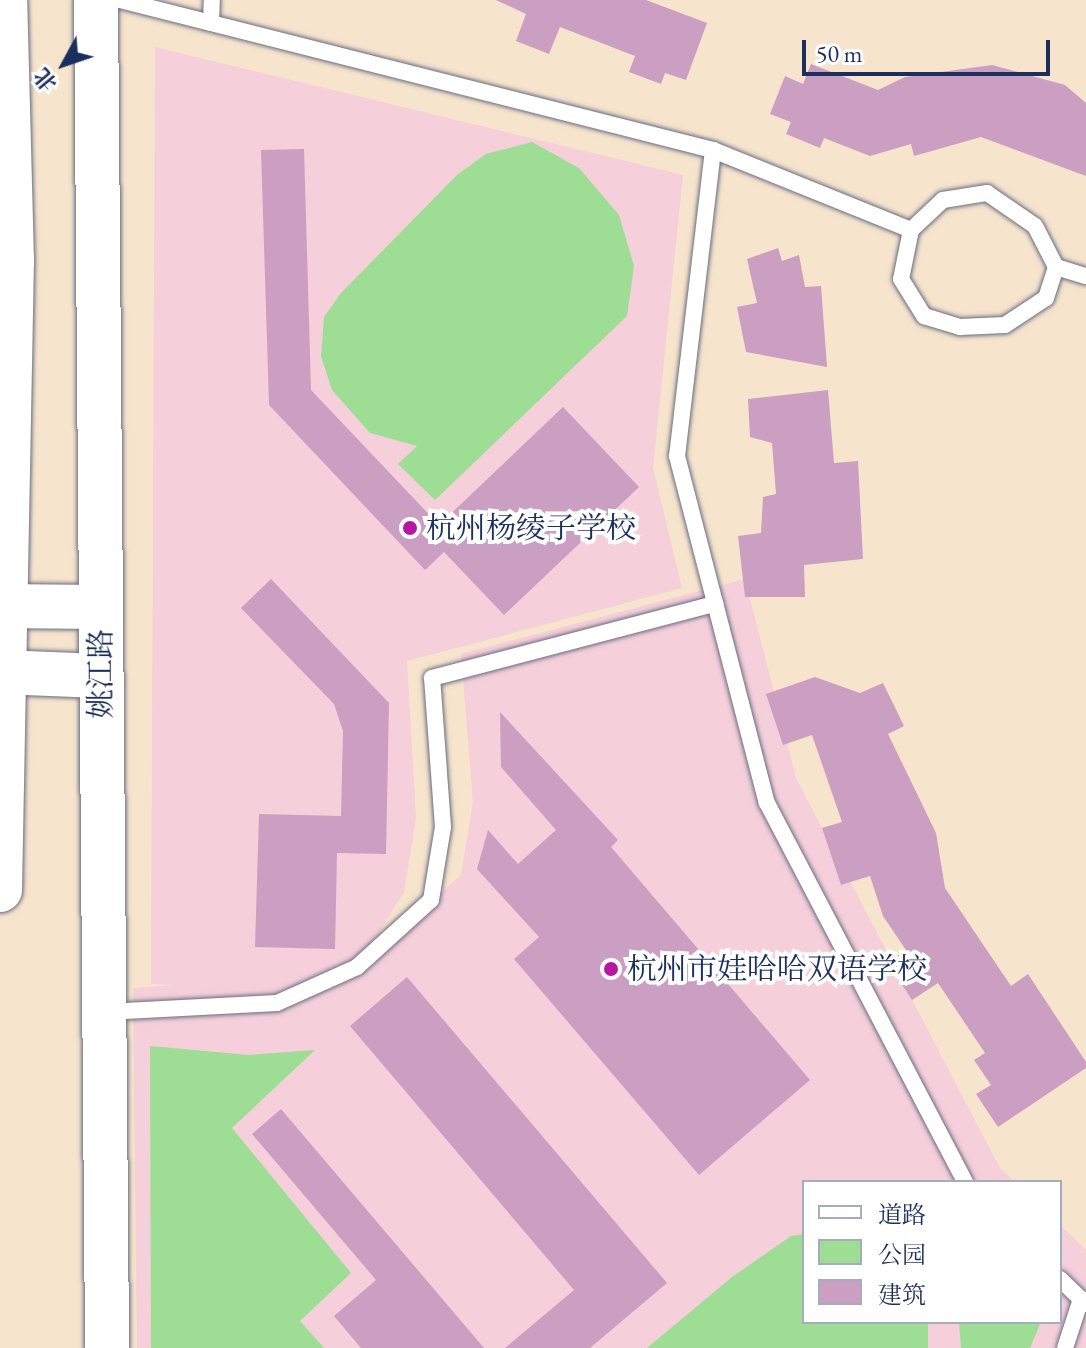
<!DOCTYPE html>
<meta charset="utf-8">
<style>
body{margin:0}
#map{position:relative;width:1086px;height:1348px;overflow:hidden;background:#f6e4cc;font-family:"EB Garamond","Noto Serif SC",serif}
div>[style]{position:absolute}
.built>*{inset:0;background:#f5cfd9}
.green>*{inset:0;background:#9dde94}
.building>*{inset:0;background:#ca9fc2}
.roads{filter:drop-shadow(0 0 2px #686e84) drop-shadow(0 0 2px #686e84)}
.lane>*{height:16px;margin:-8px;padding:0 8px;transform-origin:8px;border-radius:8px;background:#fff}
.secondary>*{height:44px;margin:-22px;padding:0 22px;transform-origin:22px;border-radius:22px;background:#fff}
.dots>*{width:22px;height:22px;translate:-50% -50%;box-sizing:border-box;border:4px solid #fff;border-radius:50%}
span{translate:-50% -50%;white-space:nowrap;text-align:center;line-height:1.15;-webkit-text-stroke:8px #fff;paint-order:stroke}
.poi-label{font-size:30px;color:#1b2f5e}
.left{translate:0 -50%;text-align:left}
.street-label{font-size:30px;color:#1b2f5e}
.legend{position:absolute;left:802px;top:1180px;width:260px;height:144px;box-sizing:border-box;background:#fff;border:2px solid #a4acbf;margin:0;padding:10px 14px;list-style:none;font-size:24px;color:#1b2f5e}
.legend li{display:flex;align-items:center;gap:16px;height:40px}
.legend b{width:40px;border:2px solid #a4acbf}
.north{position:absolute;left:24px;top:24px;width:80px;height:80px;-webkit-text-stroke:6px #fff;paint-order:stroke;rotate:230deg;font-size:22px;font-weight:700;line-height:32px;text-align:center;color:#1b2f5e}
.north::after{content:'';display:block;margin:auto;width:28px;height:36px;background:#1b2f5e;clip-path:polygon(50% 0,100% 100%,50% 72%,0 100%)}
.scale{position:absolute;left:802px;top:40px;width:248px;height:36px;box-sizing:border-box;border:4px solid #1b2f5e;border-top:0;padding-left:10px;font-size:24px;line-height:28px;white-space:nowrap;color:#1b2f5e;-webkit-text-stroke:6px #fff;paint-order:stroke}
</style>
<div id="map">
<div class="built">
<i style="clip-path:polygon(155px 47px,683px 175px,653px 468px,682px 588px,407px 661px,416px 818px,404px 892px,368px 950px,386px 942px,461px 875px,473px 802px,461px 654px,745px 579px,796px 778px,1000px 1168px,1015px 1182px,804px 1182px,804px 1322px,1060px 1322px,1060px 1225px,1086px 1250px,1086px 1348px,137px 1348px,133px 988px,177px 985px,151px 984px)"></i>
</div>
<div class="green">
<i style="clip-path:polygon(532px 142px,579px 168px,619px 215px,634px 266px,627px 316px,435px 500px,398px 464px,417px 446px,370px 433px,332px 390px,321px 356px,324px 317px,341px 293px,458px 174px,486px 154px)"></i>
<i style="clip-path:polygon(150px 1046px,249px 1055px,315px 1050px,232px 1128px,351px 1273px,300px 1321px,324px 1348px,151px 1348px)"></i>
<i style="clip-path:polygon(804px 1234px,804px 1322px,928px 1322px,928px 1348px,647px 1348px,732px 1277px,791px 1236px)"></i>
<i style="clip-path:polygon(959px 1322px,1041px 1322px,1030px 1348px,961px 1348px)"></i>
</div>
<div class="building">
<i style="clip-path:polygon(496px 0,646px 0,707px 23px,686px 80px,665px 73px,661px 84px,629px 72px,635px 56px,560px 27px,549px 54px,516px 41px,526px 14px)"></i>
<i style="clip-path:polygon(811px 64px,878px 90px,905px 77px,992px 65px,1065px 85px,1086px 103px,1086px 176px,981px 137px,914px 156px,911px 144px,870px 156px,824px 138px,820px 148px,786px 134px,791px 122px,770px 114px,785px 76px,803px 84px)"></i>
<i style="clip-path:polygon(304px 149px,311px 390px,439px 525px,563px 407px,639px 487px,504px 615px,444px 552px,425px 570px,269px 405px,261px 150px)"></i>
<i style="clip-path:polygon(778px 248px,782px 261px,799px 255px,805px 287px,821px 286px,827px 367px,746px 352px,737px 307px,757px 303px,747px 259px)"></i>
<i style="clip-path:polygon(828px 390px,834px 463px,858px 461px,863px 559px,804px 565px,805px 597px,745px 597px,738px 536px,761px 533px,763px 497px,776px 494px,772px 443px,750px 437px,748px 399px)"></i>
<i style="clip-path:polygon(271px 579px,389px 703px,386px 854px,337px 853px,335px 949px,255px 947px,259px 814px,341px 816px,343px 731px,334px 704px,241px 608px)"></i>
<i style="clip-path:polygon(815px 677px,860px 693px,883px 683px,904px 726px,888px 734px,936px 833px,945px 888px,1011px 986px,1028px 974px,1086px 1062px,1086px 1068px,998px 1127px,976px 1094px,991px 1085px,974px 1060px,985px 1053px,938px 983px,912px 1000px,888px 963px,906px 950px,883px 916px,870px 876px,841px 885px,822px 828px,842px 822px,812px 735px,783px 745px,766px 694px)"></i>
<i style="clip-path:polygon(500px 712px,618px 840px,611px 847px,810px 1080px,699px 1175px,514px 959px,539px 937px,477px 869px,488px 830px,518px 864px,556px 830px,501px 767px)"></i>
<i style="clip-path:polygon(407px 977px,667px 1283px,590px 1348px,505px 1348px,574px 1290px,350px 1026px)"></i>
<i style="clip-path:polygon(281px 1109px,484px 1348px,361px 1348px,334px 1316px,376px 1280px,252px 1134px)"></i>
</div>
<div class="roads">
<div class="lane">
<i style="left:120px;top:0;width:612px;rotate:14.2deg"></i>
<i style="left:713px;top:150px;width:308px;rotate:96.7deg"></i>
<i style="left:677px;top:456px;width:358px;rotate:75.5deg"></i>
<i style="left:767px;top:803px;width:428px;rotate:62.4deg"></i>
<i style="left:211px;top:23px;width:23px;rotate:-88deg"></i>
<i style="left:713px;top:150px;width:214px;rotate:22deg"></i>
<i style="left:911px;top:230px;width:44px;rotate:-43.2deg"></i>
<i style="left:943px;top:200px;width:45px;rotate:-9deg"></i>
<i style="left:987px;top:193px;width:58px;rotate:34.5deg"></i>
<i style="left:1035px;top:226px;width:46px;rotate:62.9deg"></i>
<i style="left:1056px;top:267px;width:31px;rotate:17deg"></i>
<i style="left:911px;top:230px;width:50px;rotate:101.5deg"></i>
<i style="left:901px;top:279px;width:44px;rotate:58.1deg"></i>
<i style="left:924px;top:316px;width:38px;rotate:17deg"></i>
<i style="left:960px;top:327px;width:45px;rotate:-2.5deg"></i>
<i style="left:1005px;top:325px;width:49px;rotate:-33.4deg"></i>
<i style="left:1046px;top:298px;width:33px;rotate:-72deg"></i>
<i style="left:106px;top:1012px;width:171px;rotate:-3deg"></i>
<i style="left:277px;top:1003px;width:88px;rotate:-24.2deg"></i>
<i style="left:357px;top:967px;width:100px;rotate:-42.2deg"></i>
<i style="left:431px;top:900px;width:74px;rotate:-80.7deg"></i>
<i style="left:443px;top:827px;width:149px;rotate:-94.2deg"></i>
<i style="left:432px;top:678px;width:293px;rotate:-14.7deg"></i>
<i style="left:1060px;top:1279px;width:36px;rotate:44deg"></i>
<i style="left:1065px;top:1348px;width:52px;rotate:-71.9deg"></i>
</div>
<div class="secondary">
<i style="left:96px;top:0;width:1348px;rotate:89.53deg"></i>
<i style="left:0;top:606px;width:100px;rotate:0.6deg"></i>
<i style="left:0;top:672px;width:101px;rotate:2.3deg"></i>
<i style="left:0;top:890px;width:629px;rotate:-88.91deg"></i>
<i style="left:12px;top:261px;width:261px;rotate:-91.5deg"></i>
</div>
</div>
<div class="dots">
<i style="left:410px;top:528px;background:#b5179e"></i>
<i style="left:611px;top:969px;background:#b5179e"></i>
</div>
<div class="poi-label">
<span class="left" style="left:426px;top:528px">杭州杨绫子学校</span>
<span class="left" style="left:627px;top:969px">杭州市娃哈哈双语学校</span>
</div>
<div class="street-label">
<span style="left:101px;top:674px;rotate:-90deg">姚江路</span>
</div>
<ul class="legend">
<li><b style="height:10px;background:#fff"></b>道路</li>
<li><b style="height:22px;background:#9dde94"></b>公园</li>
<li><b style="height:22px;background:#ca9fc2"></b>建筑</li>
</ul>
<div class="north">北</div>
<div class="scale">50 m</div>
</div>
